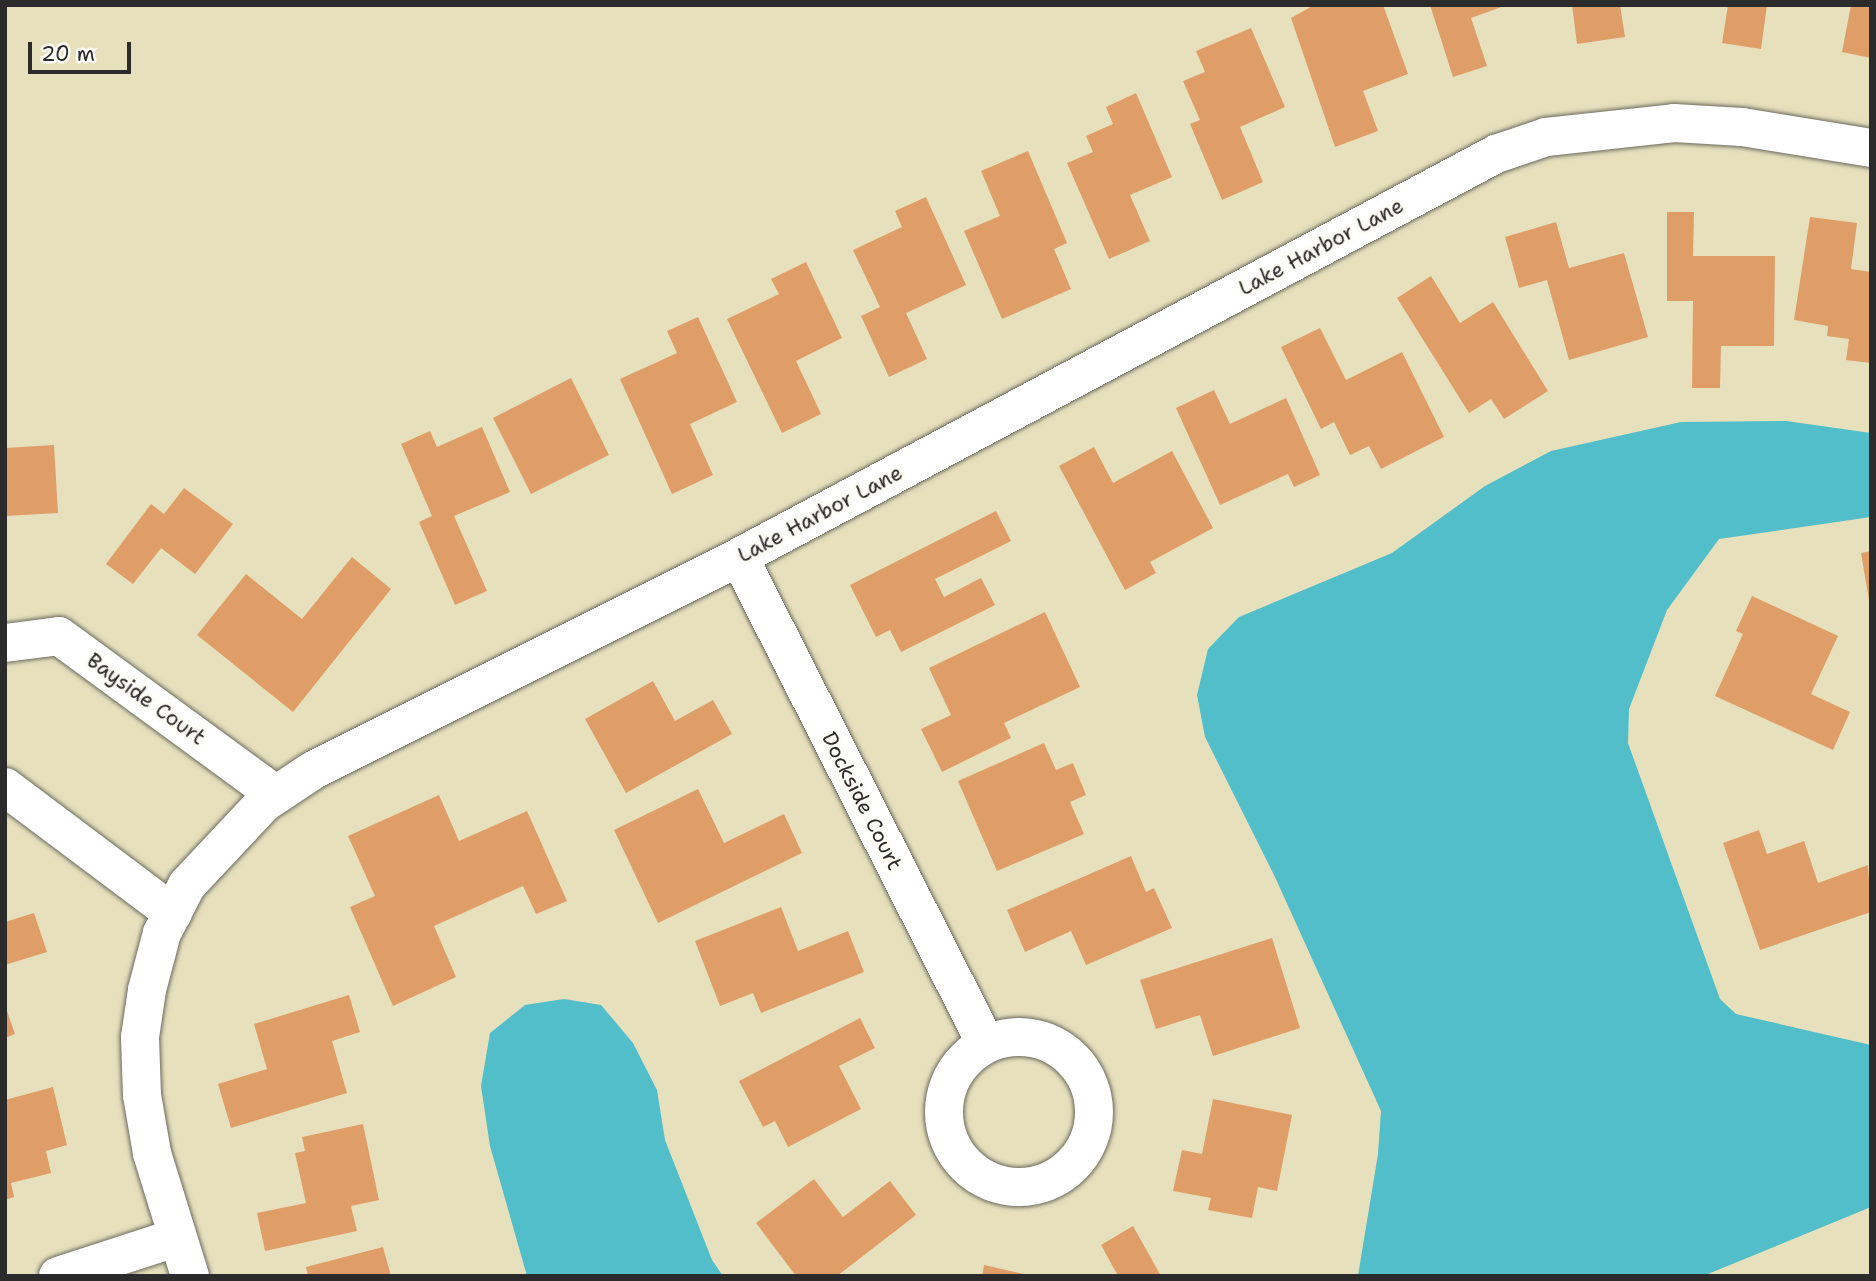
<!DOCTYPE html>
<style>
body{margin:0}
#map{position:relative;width:1876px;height:1281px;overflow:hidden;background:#e6e0bd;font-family:"Shantell Sans",sans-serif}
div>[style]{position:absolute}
.water>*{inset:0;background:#51bec9}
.building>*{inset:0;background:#df9e67}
.roads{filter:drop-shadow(0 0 2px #6c6a5e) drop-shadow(0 0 2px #6c6a5e)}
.minor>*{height:38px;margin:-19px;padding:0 19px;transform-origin:19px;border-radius:19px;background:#fff}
.minor>.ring{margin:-19px;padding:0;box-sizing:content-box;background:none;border:38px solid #fff;border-radius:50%}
span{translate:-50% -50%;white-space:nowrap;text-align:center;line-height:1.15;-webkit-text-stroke:7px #fdfcf7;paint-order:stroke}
.street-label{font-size:21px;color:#2b2b2b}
.frame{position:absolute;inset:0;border:7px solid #2b2b2b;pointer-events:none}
.scale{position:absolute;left:28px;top:42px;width:103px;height:32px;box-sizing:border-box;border:4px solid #2b2b2b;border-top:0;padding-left:9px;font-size:21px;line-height:24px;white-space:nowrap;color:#2b2b2b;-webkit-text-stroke:5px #fdfcf7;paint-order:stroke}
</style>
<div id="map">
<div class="water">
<i style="clip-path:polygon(1786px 421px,1871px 433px,1871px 517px,1719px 539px,1667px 610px,1629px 709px,1628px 743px,1720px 999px,1736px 1014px,1871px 1045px,1871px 1207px,1703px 1276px,1358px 1276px,1378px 1154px,1381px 1111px,1275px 877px,1205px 737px,1197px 695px,1208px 649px,1239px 617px,1392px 553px,1485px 486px,1551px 451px,1681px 422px)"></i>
<i style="clip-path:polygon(564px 999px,601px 1005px,633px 1043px,657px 1090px,665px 1140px,712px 1260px,723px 1276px,527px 1276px,490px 1146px,481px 1086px,490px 1033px,525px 1005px)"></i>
</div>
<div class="building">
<i style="clip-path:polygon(1314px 5px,1383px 5px,1408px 74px,1363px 91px,1378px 131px,1335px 147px,1291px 18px)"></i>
<i style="clip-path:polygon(1430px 5px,1507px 5px,1471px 18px,1487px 66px,1453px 77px)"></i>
<i style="clip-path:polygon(1572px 5px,1620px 5px,1625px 37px,1577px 44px)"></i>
<i style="clip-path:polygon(1728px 5px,1767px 5px,1761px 49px,1722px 43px)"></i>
<i style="clip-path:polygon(1851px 5px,1871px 5px,1871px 58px,1842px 52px)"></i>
<i style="clip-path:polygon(1251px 28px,1285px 107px,1240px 127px,1263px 182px,1222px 200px,1190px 124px,1200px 120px,1183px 81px,1205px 72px,1196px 51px)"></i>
<i style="clip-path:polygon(1136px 93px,1172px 177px,1130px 195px,1150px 241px,1109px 259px,1067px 163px,1093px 152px,1086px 136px,1113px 124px,1106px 107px)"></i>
<i style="clip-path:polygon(1028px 151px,1067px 243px,1054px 249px,1071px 289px,1002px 319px,964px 231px,1000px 216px,981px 171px)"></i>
<i style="clip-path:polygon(926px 197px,966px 285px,906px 313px,927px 359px,889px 377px,861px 316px,880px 307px,853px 250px,902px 227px,895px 211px)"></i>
<i style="clip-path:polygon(1667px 212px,1694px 212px,1693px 256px,1775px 256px,1774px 346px,1721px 346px,1720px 388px,1692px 388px,1693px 301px,1667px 301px)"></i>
<i style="clip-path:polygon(1810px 217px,1857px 223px,1851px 269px,1871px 272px,1871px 363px,1846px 360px,1849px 339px,1827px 336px,1828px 326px,1794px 320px)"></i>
<i style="clip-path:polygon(1556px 222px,1569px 268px,1624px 253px,1648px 337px,1569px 360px,1547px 280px,1519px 288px,1505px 237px)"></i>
<i style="clip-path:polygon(806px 262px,842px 338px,796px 361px,821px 414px,782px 433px,727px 319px,779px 294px,771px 279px)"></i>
<i style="clip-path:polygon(1431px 276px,1460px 323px,1493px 302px,1548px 391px,1504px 419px,1491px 399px,1469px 413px,1397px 298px)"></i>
<i style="clip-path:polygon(698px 317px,737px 402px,690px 424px,713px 475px,672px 494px,620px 379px,677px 353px,667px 331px)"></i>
<i style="clip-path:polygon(1320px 328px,1346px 380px,1402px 352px,1444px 437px,1381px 469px,1369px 446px,1350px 455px,1334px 422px,1321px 429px,1281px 347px)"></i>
<i style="clip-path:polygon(571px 378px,609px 455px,531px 494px,493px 418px)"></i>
<i style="clip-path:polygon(1214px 390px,1230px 424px,1286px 398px,1320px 475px,1294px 487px,1288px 474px,1220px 505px,1176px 408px)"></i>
<i style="clip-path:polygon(482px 427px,510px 492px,454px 516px,487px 591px,455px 605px,419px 522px,432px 516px,401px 444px,430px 431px,437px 447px)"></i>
<i style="clip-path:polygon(54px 445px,58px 513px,5px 516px,5px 448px)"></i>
<i style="clip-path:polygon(1094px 447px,1113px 483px,1172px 451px,1213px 528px,1150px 562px,1156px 573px,1125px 590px,1059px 466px)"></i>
<i style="clip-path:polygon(184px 488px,233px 524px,195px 574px,161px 548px,133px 584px,106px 564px,151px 504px,164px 514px)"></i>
<i style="clip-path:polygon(996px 511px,1011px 541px,935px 579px,944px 597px,981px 578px,995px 605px,901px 652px,890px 630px,876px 637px,850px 585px)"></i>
<i style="clip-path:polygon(1871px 551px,1871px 599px,1869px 600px,1861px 553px)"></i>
<i style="clip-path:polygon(352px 557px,391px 589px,293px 712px,197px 635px,246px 574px,302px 619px)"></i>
<i style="clip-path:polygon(1752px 596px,1838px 636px,1811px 694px,1850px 712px,1833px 750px,1715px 696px,1743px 634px,1736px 631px)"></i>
<i style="clip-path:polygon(1045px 612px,1080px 687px,1004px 723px,1011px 738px,942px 772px,921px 729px,951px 715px,929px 668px)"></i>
<i style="clip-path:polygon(653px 681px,675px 721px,713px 700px,732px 734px,626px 793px,585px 719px)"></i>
<i style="clip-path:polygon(1044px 743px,1056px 770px,1073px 763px,1086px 795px,1070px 802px,1084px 834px,997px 871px,958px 781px)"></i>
<i style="clip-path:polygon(698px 789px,724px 843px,784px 814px,802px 853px,658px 923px,614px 830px)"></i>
<i style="clip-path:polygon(439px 795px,459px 841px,527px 811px,567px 901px,536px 914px,523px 886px,434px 926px,456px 977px,393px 1006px,350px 907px,375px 896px,348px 836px)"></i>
<i style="clip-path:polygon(1759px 830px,1767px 854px,1804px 841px,1818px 883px,1868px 865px,1871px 912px,1760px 950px,1723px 843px)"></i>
<i style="clip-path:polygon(1131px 856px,1146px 892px,1154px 888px,1172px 928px,1086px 965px,1071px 931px,1025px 952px,1007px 910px)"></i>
<i style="clip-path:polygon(781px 907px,798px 951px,848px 931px,864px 972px,761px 1013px,753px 993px,720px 1006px,695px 941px)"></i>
<i style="clip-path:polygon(34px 913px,47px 952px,5px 965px,5px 922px)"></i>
<i style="clip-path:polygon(1272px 938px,1300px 1028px,1213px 1056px,1200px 1015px,1156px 1029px,1140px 980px)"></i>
<i style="clip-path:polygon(349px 995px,360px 1032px,332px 1041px,347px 1093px,231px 1128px,218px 1084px,267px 1069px,254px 1024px)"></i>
<i style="clip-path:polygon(5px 1005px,15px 1034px,5px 1038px)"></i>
<i style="clip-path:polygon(860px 1018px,875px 1048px,839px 1066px,861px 1109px,788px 1147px,775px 1121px,763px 1127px,739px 1081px)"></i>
<i style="clip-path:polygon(53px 1087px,67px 1145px,46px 1151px,51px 1173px,11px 1183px,14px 1197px,5px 1200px,5px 1100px)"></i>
<i style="clip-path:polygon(1213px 1099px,1292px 1115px,1277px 1191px,1258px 1187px,1252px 1218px,1208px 1210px,1211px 1198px,1173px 1191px,1182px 1150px,1202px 1154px)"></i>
<i style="clip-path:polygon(363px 1124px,379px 1200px,351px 1206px,357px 1231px,265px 1251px,257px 1213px,306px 1203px,295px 1153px,305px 1151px,302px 1137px)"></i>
<i style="clip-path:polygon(814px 1179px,843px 1217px,890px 1181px,916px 1215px,837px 1276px,796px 1276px,756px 1223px)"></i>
<i style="clip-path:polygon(1133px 1226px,1161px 1276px,1118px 1276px,1101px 1245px)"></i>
<i style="clip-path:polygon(383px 1247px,391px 1276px,308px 1276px,306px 1267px)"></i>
<i style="clip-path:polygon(984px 1265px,1028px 1275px,1028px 1276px,982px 1276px)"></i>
</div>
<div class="roads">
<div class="minor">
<i style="left:739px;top:557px;width:546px;rotate:63.11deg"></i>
<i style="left:5px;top:643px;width:54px;rotate:-7.4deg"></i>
<i style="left:59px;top:636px;width:269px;rotate:36.2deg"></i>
<i style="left:5px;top:787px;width:210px;rotate:36.9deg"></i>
<i class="ring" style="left:944px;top:1037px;width:112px;height:112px"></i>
<i style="left:58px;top:1276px;width:126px;rotate:-18deg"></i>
<i style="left:190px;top:1276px;width:129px;rotate:-107.2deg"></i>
<i style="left:152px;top:1153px;width:59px;rotate:-99.8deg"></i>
<i style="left:142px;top:1095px;width:58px;rotate:-92deg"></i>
<i style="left:140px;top:1037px;width:48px;rotate:-81.5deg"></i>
<i style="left:147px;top:990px;width:59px;rotate:-75.3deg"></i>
<i style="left:162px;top:933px;width:54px;rotate:-62.5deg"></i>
<i style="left:187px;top:885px;width:112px;rotate:-46.8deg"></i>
<i style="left:264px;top:803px;width:58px;rotate:-33.7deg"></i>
<i style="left:312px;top:771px;width:478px;rotate:-26.6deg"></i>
<i style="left:739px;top:557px;width:858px;rotate:-28.03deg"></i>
<i style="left:1496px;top:154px;width:53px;rotate:-18.8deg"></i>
<i style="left:1546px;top:137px;width:129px;rotate:-6.2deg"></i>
<i style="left:1674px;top:123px;width:68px;rotate:3.4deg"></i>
<i style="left:1742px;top:127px;width:131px;rotate:9.2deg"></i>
</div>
</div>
<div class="street-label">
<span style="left:1321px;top:247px;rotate:-28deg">Lake Harbor Lane</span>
<span style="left:820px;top:514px;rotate:-28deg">Lake Harbor Lane</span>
<span style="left:146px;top:699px;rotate:36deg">Bayside Court</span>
<span style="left:862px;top:801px;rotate:63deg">Dockside Court</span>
</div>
<div class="frame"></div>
<div class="scale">20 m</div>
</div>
